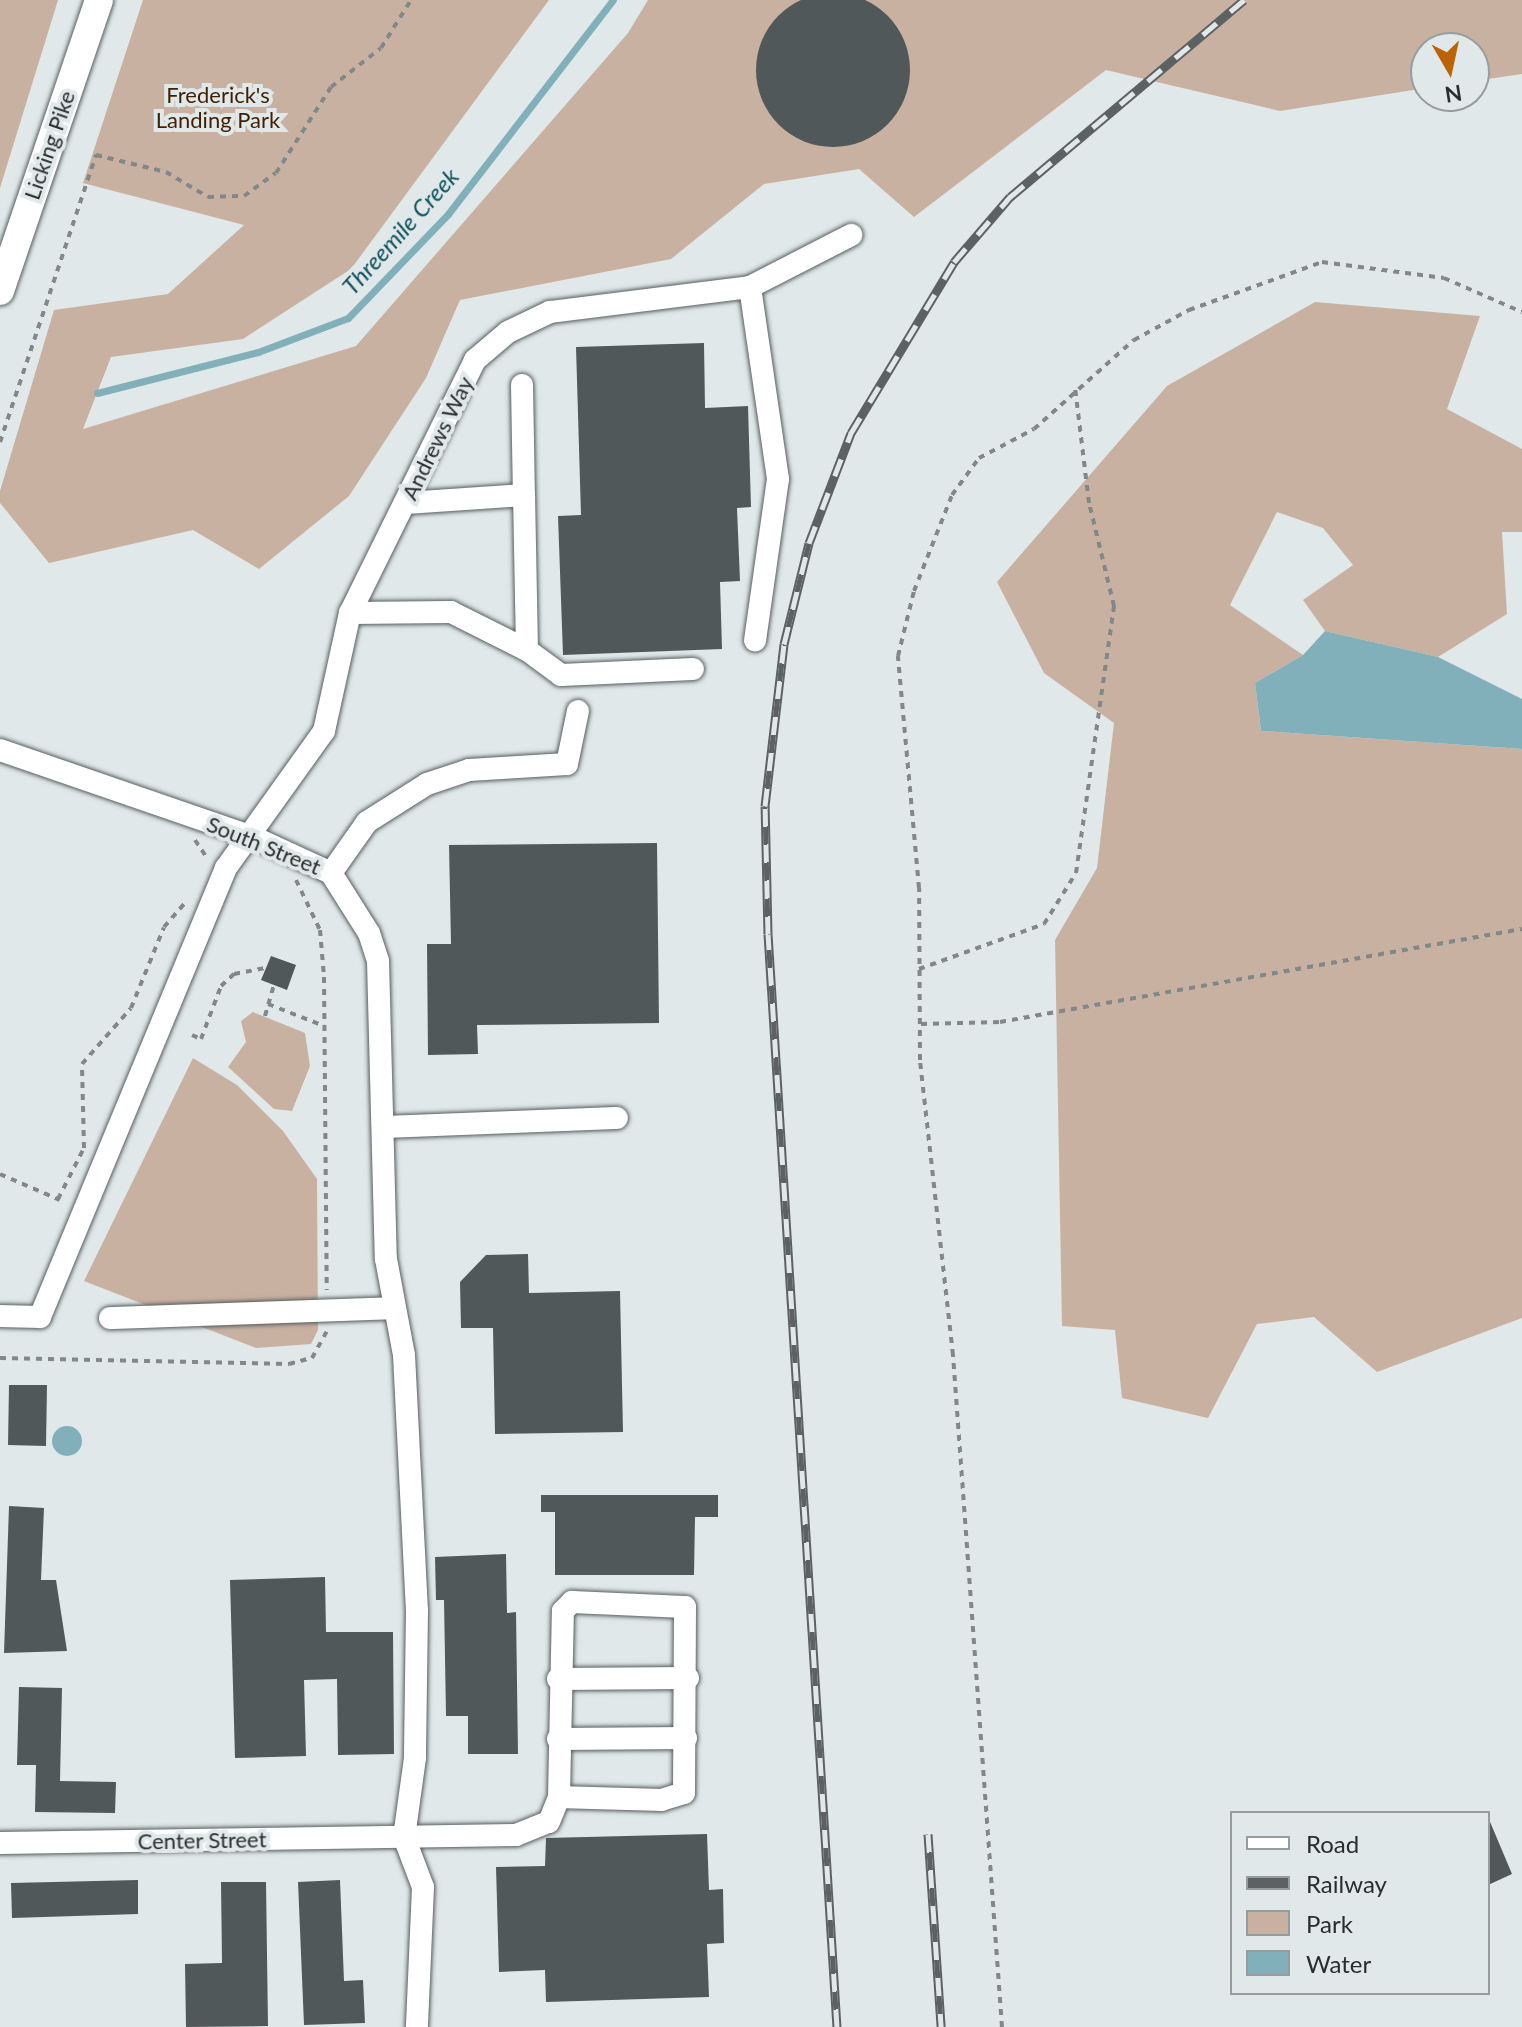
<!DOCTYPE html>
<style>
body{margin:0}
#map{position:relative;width:1522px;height:2027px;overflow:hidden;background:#e0e8e9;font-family:Lato,sans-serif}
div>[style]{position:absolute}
.green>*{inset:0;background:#c9b1a2}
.water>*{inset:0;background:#82b0ba}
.round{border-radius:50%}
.stream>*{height:7px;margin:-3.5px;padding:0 3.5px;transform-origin:3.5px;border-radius:3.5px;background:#82b0ba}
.building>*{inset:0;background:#515859}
.path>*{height:4px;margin-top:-2px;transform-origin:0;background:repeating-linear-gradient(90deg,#828788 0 6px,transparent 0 12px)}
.roads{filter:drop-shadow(0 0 2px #575e5f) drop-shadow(0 0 2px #575e5f)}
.minor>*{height:22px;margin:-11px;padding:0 11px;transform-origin:11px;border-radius:11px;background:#fff}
.major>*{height:28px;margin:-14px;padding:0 14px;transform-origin:14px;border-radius:14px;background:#fff}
.rail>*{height:9px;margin-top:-4.5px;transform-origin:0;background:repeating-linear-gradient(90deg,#e0e8e9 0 18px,#5d6162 0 36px);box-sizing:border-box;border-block:2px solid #5d6162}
span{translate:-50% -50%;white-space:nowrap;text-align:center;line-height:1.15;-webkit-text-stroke:8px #e0e8e9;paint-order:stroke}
.park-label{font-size:22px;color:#411f03}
.street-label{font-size:22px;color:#2a2d2d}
.water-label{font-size:24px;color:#10525e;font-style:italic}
.legend{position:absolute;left:1230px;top:1811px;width:260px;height:184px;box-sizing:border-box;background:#e0e8e9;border:2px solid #979d9e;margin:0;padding:10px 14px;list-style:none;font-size:24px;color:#2a2d2d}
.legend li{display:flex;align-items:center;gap:16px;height:40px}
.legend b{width:40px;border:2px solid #979d9e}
.north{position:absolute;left:1410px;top:32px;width:80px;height:80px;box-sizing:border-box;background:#e0e8e9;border:2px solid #979d9e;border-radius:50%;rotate:171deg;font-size:22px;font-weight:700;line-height:32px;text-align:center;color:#2a2d2d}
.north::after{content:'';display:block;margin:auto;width:28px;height:36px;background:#bd6307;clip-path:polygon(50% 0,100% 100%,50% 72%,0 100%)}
</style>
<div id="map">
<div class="green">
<i style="clip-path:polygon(0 0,58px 0,0 188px)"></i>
<i style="clip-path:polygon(143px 0,549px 0,351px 269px,243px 339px,111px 357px,83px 429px,356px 346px,628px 33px,648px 0,1522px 0,1522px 74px,1474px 81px,1474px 48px,1426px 48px,1426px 88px,1280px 111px,1106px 70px,914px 217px,859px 169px,764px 184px,671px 259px,460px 300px,426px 378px,349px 496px,259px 569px,193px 530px,49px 563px,0 503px,0 491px,54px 310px,168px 294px,244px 225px,83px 183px)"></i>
<i style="clip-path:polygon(1315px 302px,1480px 316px,1447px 409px,1522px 449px,1522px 532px,1502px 532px,1507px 614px,1438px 657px,1325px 631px,1303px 600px,1353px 565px,1323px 528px,1277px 512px,1230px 605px,1303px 655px,1255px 683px,1261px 731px,1522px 749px,1522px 1318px,1377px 1372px,1314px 1317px,1257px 1324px,1208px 1418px,1122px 1398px,1115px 1330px,1062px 1326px,1055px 940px,1097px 868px,1114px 723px,1044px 673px,997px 582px,1167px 386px)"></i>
<i style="clip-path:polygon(253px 1012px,305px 1033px,310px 1066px,292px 1111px,274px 1109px,228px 1067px,246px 1042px,241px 1021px)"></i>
<i style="clip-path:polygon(193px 1058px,237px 1085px,283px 1131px,317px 1179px,318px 1330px,311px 1344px,256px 1348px,84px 1281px)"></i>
</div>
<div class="water">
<i style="clip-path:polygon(1325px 631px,1438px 657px,1522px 699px,1522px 749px,1261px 731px,1255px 683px,1303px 655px)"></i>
<i class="round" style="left:52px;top:1426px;width:30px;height:30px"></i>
</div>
<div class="stream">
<i style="left:97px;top:393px;width:166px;rotate:-14.3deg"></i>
<i style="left:258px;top:352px;width:96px;rotate:-20.7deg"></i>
<i style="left:348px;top:318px;width:144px;rotate:-46.1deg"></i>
<i style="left:448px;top:214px;width:270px;rotate:-52.4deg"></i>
</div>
<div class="building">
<i class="round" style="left:756px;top:-7px;width:154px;height:154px"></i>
<i style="clip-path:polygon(704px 343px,705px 408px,748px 406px,751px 507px,737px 508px,740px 581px,720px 582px,722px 649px,563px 655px,558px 516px,581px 515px,576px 347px)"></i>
<i style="clip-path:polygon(657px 843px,659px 1023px,477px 1025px,478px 1054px,428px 1055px,427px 944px,451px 944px,449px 845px)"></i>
<i style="clip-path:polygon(271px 956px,296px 965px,287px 990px,261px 980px)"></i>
<i style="clip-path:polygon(528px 1254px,529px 1293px,620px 1291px,623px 1432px,495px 1434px,493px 1328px,461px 1328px,460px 1282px,486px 1255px)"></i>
<i style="clip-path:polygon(9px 1385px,47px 1385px,46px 1446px,8px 1445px)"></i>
<i style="clip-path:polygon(541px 1495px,718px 1495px,718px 1517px,695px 1517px,694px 1575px,555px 1575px,555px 1512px,541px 1512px)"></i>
<i style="clip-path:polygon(9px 1506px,44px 1508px,41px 1580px,56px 1580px,67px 1651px,4px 1653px)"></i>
<i style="clip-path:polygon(506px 1554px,507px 1613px,516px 1612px,518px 1754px,468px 1754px,468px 1716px,446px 1716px,444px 1600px,436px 1600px,435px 1557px)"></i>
<i style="clip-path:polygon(325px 1577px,326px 1632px,393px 1632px,394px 1754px,338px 1755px,337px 1679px,304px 1680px,306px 1756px,235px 1758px,230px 1580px)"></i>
<i style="clip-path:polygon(19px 1687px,62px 1688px,60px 1781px,116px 1782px,115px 1813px,35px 1812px,36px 1765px,17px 1765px)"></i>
<i style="clip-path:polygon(1488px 1817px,1512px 1874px,1488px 1885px)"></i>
<i style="clip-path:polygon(707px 1834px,709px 1890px,723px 1889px,724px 1943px,707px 1944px,709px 1997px,546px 2002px,545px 1970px,499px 1972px,496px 1867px,545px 1866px,546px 1838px)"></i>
<i style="clip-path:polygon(138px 1880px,138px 1914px,12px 1918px,11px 1883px)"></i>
<i style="clip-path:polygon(340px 1880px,344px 1981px,363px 1980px,365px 2023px,304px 2025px,298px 1882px)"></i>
<i style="clip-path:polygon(221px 1882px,266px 1882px,268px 2026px,186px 2027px,185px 1964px,222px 1963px)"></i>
</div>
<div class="path">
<i style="left:0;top:442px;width:303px;rotate:-71.5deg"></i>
<i style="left:96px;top:155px;width:72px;rotate:13.7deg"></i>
<i style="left:166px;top:172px;width:49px;rotate:30.8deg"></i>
<i style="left:208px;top:197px;width:36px;rotate:-2deg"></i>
<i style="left:244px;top:196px;width:39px;rotate:-36deg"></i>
<i style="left:276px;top:173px;width:102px;rotate:-57.4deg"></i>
<i style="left:331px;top:87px;width:63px;rotate:-38deg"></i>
<i style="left:381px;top:48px;width:57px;rotate:-58deg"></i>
<i style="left:195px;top:840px;width:23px;rotate:56deg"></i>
<i style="left:296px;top:880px;width:55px;rotate:64.4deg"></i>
<i style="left:320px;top:930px;width:47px;rotate:85.1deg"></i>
<i style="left:324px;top:977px;width:313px;rotate:89.5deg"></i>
<i style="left:919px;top:969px;width:133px;rotate:-19.8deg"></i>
<i style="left:1044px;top:924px;width:60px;rotate:-57.9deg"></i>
<i style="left:1076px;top:873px;width:270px;rotate:-81.9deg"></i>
<i style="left:1114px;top:606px;width:106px;rotate:-103.6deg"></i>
<i style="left:1089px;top:503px;width:117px;rotate:-96.9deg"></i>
<i style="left:268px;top:1004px;width:60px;rotate:21.4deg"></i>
<i style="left:265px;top:1016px;width:32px;rotate:-74deg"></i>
<i style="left:921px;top:1024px;width:79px;rotate:-1.5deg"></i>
<i style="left:1000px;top:1022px;width:530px;rotate:-10.1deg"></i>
<i style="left:192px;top:1035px;width:10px;rotate:24deg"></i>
<i style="left:201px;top:1039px;width:57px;rotate:-69.3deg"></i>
<i style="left:221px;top:986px;width:18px;rotate:-43deg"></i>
<i style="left:234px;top:974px;width:33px;rotate:-11deg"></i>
<i style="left:0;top:1174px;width:65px;rotate:23.4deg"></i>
<i style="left:58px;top:1199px;width:57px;rotate:-63deg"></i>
<i style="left:84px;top:1148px;width:84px;rotate:-91.4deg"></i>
<i style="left:82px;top:1064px;width:74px;rotate:-48.8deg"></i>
<i style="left:131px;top:1008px;width:87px;rotate:-67.8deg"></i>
<i style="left:164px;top:927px;width:35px;rotate:-49deg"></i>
<i style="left:0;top:1358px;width:289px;rotate:1.2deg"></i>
<i style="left:289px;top:1364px;width:24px;rotate:-15deg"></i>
<i style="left:312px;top:1358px;width:31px;rotate:-61deg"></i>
<i style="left:1002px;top:2027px;width:674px;rotate:-94.17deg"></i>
<i style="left:953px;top:1355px;width:297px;rotate:-96.4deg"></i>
<i style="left:920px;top:1060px;width:172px;rotate:-90.3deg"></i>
<i style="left:919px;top:888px;width:233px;rotate:-95.2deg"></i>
<i style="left:898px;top:656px;width:67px;rotate:-76.2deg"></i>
<i style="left:914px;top:591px;width:103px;rotate:-68.4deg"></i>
<i style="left:952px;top:495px;width:46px;rotate:-53.9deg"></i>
<i style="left:979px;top:458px;width:62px;rotate:-27.8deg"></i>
<i style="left:1034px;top:429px;width:134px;rotate:-41.7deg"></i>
<i style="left:1134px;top:340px;width:63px;rotate:-28.6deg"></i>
<i style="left:1189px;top:310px;width:141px;rotate:-19.8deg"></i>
<i style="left:1322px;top:262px;width:123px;rotate:7.5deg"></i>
<i style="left:1444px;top:278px;width:85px;rotate:23.6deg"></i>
</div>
<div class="roads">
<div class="minor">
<i style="left:750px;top:287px;width:194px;rotate:81.7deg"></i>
<i style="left:778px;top:479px;width:163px;rotate:98.1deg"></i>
<i style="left:522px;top:385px;width:110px;rotate:89deg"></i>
<i style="left:350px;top:613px;width:101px;rotate:-0.6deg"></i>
<i style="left:451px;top:612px;width:85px;rotate:26.6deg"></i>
<i style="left:527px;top:650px;width:155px;rotate:-91.1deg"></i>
<i style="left:524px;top:495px;width:118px;rotate:176.1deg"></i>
<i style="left:527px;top:650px;width:42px;rotate:36.3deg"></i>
<i style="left:561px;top:675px;width:132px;rotate:-2.6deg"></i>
<i style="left:0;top:750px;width:268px;rotate:19deg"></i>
<i style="left:253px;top:837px;width:86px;rotate:24.8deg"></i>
<i style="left:331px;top:873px;width:71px;rotate:57.7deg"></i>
<i style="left:369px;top:933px;width:29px;rotate:72deg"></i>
<i style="left:378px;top:961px;width:298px;rotate:88.5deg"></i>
<i style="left:386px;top:1259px;width:98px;rotate:79.4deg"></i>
<i style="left:404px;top:1355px;width:255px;rotate:87.1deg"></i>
<i style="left:417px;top:1610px;width:148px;rotate:90.8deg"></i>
<i style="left:415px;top:1758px;width:80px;rotate:97.9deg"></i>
<i style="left:404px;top:1837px;width:53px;rotate:69.2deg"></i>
<i style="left:423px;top:1887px;width:140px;rotate:92.5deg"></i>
<i style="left:331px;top:873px;width:62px;rotate:-54.8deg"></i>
<i style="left:367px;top:822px;width:71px;rotate:-32.3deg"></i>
<i style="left:427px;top:784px;width:44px;rotate:-18.4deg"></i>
<i style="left:469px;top:770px;width:98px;rotate:-3.5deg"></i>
<i style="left:567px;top:764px;width:54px;rotate:-78.3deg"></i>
<i style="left:383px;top:1127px;width:234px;rotate:-2.2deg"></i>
<i style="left:0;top:1316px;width:40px;rotate:1.4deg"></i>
<i style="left:40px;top:1317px;width:486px;rotate:-67.5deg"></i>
<i style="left:226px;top:868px;width:168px;rotate:-54.4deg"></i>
<i style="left:324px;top:731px;width:121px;rotate:-77.6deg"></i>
<i style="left:350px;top:613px;width:282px;rotate:-63.7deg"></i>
<i style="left:475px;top:360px;width:43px;rotate:-40.3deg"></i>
<i style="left:508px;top:332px;width:47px;rotate:-25.5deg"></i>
<i style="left:550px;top:312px;width:202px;rotate:-7.1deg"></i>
<i style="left:750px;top:287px;width:114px;rotate:-27.2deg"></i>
<i style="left:110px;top:1318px;width:284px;rotate:-2deg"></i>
<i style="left:558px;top:1679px;width:130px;rotate:-0.4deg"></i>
<i style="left:558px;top:1739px;width:128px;rotate:-0.4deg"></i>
<i style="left:0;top:1843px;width:516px;rotate:-0.89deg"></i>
<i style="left:516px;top:1835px;width:35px;rotate:-22deg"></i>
<i style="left:549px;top:1822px;width:27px;rotate:-68deg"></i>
<i style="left:559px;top:1797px;width:186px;rotate:-88.8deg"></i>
<i style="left:563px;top:1611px;width:13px;rotate:-45deg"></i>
<i style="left:572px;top:1602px;width:113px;rotate:2.5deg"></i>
<i style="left:685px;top:1607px;width:186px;rotate:90.3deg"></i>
<i style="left:684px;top:1793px;width:24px;rotate:163deg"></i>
<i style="left:661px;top:1800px;width:102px;rotate:-178.3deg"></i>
</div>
<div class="major">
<i style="left:0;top:291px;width:307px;rotate:-71.2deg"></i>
</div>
</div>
<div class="rail">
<i style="left:928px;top:1834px;width:193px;rotate:86.1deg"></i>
<i style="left:837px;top:2027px;width:1095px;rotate:-93.61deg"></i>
<i style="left:768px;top:934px;width:128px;rotate:-91.3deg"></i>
<i style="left:765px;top:806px;width:163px;rotate:-83.3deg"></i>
<i style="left:784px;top:644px;width:104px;rotate:-76.1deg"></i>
<i style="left:809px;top:543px;width:118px;rotate:-69.1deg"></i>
<i style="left:851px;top:433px;width:200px;rotate:-58.9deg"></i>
<i style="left:954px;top:262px;width:86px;rotate:-49.3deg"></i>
<i style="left:1010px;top:197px;width:306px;rotate:-40.1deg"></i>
</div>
<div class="park-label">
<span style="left:218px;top:107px">Frederick's<br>Landing Park</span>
</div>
<div class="street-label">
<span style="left:49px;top:145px;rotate:-71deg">Licking Pike</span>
<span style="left:437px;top:438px;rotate:-64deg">Andrews Way</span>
<span style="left:264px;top:845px;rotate:22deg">South Street</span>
<span style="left:202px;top:1840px;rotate:-1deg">Center Street</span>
</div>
<div class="water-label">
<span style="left:400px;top:231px;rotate:-48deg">Threemile Creek</span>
</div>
<ul class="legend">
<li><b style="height:10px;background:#fff"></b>Road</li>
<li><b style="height:10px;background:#5d6162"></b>Railway</li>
<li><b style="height:22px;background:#c9b1a2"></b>Park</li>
<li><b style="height:22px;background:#82b0ba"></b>Water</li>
</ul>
<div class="north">N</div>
</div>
